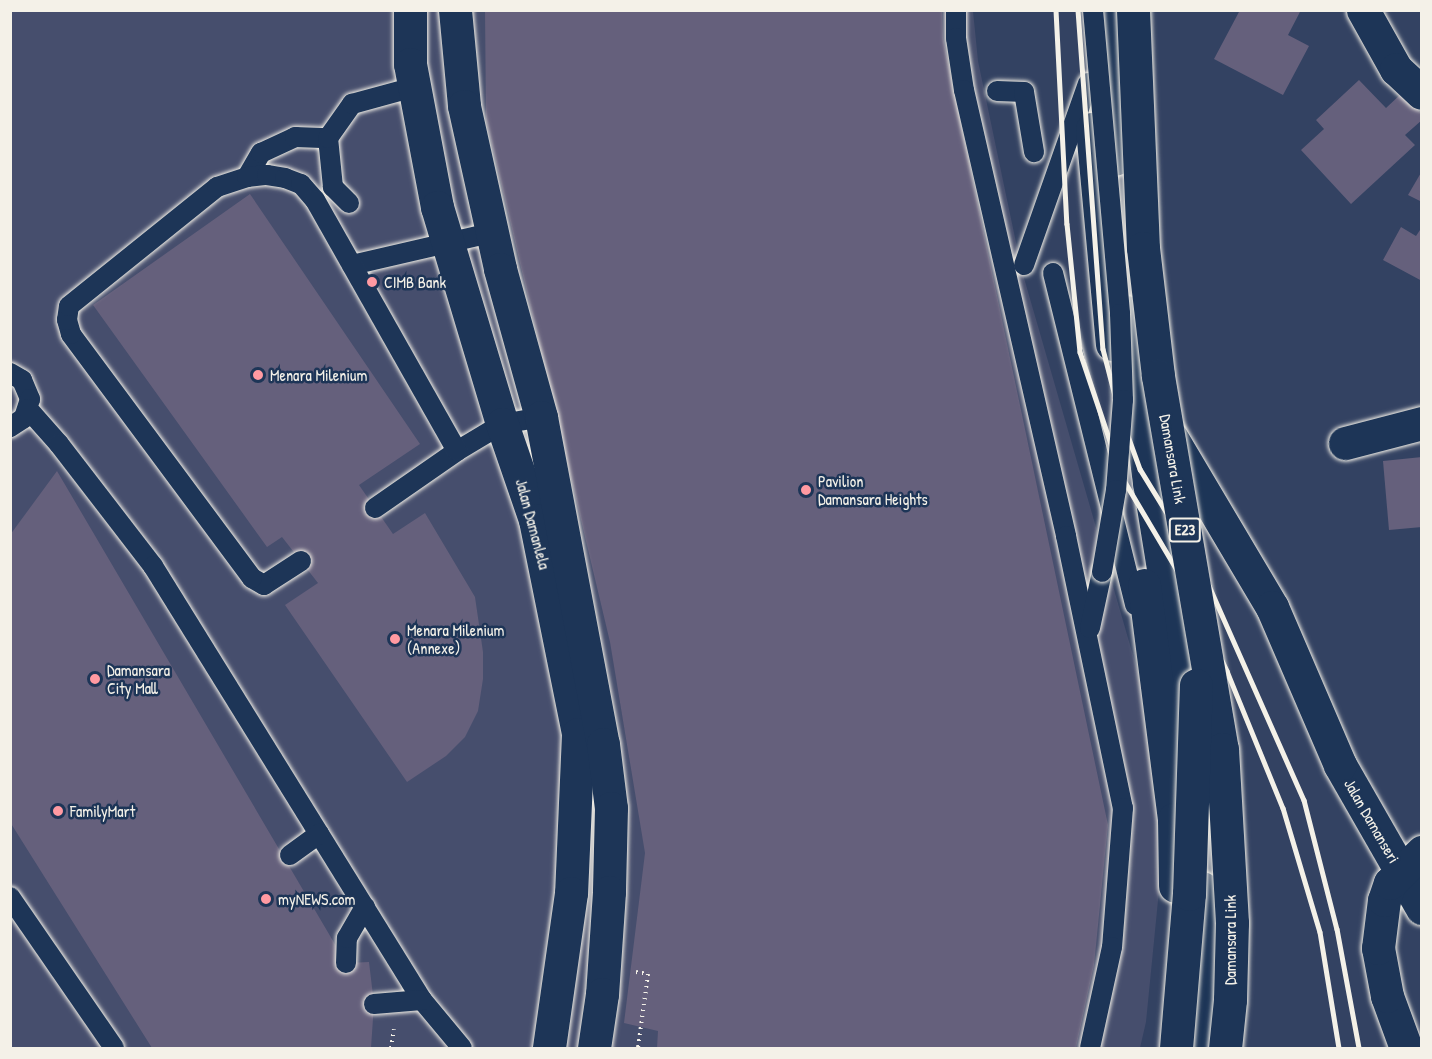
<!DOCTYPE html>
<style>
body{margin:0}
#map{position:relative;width:1432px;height:1059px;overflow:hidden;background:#334262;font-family:"Patrick Hand",sans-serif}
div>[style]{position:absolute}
.built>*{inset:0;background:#464e6d}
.building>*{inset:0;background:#65607c}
.path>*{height:4px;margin-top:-2px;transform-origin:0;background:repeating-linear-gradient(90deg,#f4f1e8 0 1.5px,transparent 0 6px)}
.roads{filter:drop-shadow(0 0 2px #f4f1e8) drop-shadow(0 0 2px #f4f1e8)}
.service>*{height:20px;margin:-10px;padding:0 10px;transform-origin:10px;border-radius:10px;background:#1d3557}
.minor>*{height:33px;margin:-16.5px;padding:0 16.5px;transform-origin:16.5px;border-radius:16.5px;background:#1d3557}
.motorway>*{height:33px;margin:-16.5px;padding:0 16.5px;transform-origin:16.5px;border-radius:16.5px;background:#1d3557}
.rail>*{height:4.5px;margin:-2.25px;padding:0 2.25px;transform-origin:2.25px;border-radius:2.25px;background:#f4f1e8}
.bridges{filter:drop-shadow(0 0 2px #f4f1e8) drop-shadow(0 0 2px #f4f1e8)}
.service-bridge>*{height:20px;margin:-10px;padding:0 10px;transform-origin:10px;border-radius:10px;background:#1d3557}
.motorway-bridge>*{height:33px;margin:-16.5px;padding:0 16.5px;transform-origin:16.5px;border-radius:16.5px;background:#1d3557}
.dots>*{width:16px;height:16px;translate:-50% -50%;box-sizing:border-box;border:3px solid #1d3557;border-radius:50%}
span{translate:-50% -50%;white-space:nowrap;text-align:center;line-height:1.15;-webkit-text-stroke:5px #1d3557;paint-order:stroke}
.shield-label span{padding:2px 4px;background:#1d3557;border:2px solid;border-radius:4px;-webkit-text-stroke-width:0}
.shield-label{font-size:15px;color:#f4f1e8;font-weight:700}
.poi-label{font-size:16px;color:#f4f1e8}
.left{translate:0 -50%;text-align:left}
.street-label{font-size:16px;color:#f4f1e8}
.frame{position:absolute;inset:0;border:12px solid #f4f1e8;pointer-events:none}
</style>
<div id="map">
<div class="built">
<i style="clip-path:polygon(10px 11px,973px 11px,978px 61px,1022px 271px,1154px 728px,1164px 840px,1146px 1022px,1140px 1048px,11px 1048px)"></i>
</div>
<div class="building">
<i style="clip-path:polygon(485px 10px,942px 10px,943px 38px,1108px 825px,1094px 965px,1076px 1048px,657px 1048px,658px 1031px,624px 1023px,645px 853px,610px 642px,486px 120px)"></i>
<i style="clip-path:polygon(1240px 10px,1301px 10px,1288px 35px,1309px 46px,1283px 95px,1214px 59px)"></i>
<i style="clip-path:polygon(1359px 80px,1386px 108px,1402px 93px,1422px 114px,1422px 120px,1405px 135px,1415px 145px,1351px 204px,1301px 150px,1324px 129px,1316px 120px)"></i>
<i style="clip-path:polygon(1422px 171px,1422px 202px,1408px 195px)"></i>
<i style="clip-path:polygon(250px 194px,420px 444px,359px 485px,393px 534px,425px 513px,475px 597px,483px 652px,483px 679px,478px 711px,465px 737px,446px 756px,407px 782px,285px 605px,318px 583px,282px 537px,267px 547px,93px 305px)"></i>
<i style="clip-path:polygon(1401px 227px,1416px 236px,1422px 227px,1422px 281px,1383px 260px)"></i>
<i style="clip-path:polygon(1422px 457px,1422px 527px,1389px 530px,1383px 461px)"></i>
<i style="clip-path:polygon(57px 471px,346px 963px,369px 962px,374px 1004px,371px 1048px,152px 1048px,10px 822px,10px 535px)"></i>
</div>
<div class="path">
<i style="left:636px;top:972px;width:12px;rotate:9deg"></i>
<i style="left:648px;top:974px;width:75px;rotate:97.7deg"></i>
<i style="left:391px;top:1048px;width:19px;rotate:-81deg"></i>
</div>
<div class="roads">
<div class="service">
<i style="left:956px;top:10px;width:28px;rotate:90deg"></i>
<i style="left:956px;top:38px;width:53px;rotate:81.3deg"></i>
<i style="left:964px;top:90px;width:458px;rotate:77.1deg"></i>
<i style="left:1066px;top:536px;width:278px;rotate:78.2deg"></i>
<i style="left:1123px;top:808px;width:139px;rotate:94.5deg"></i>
<i style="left:1112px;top:947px;width:103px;rotate:102.3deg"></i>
<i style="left:997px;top:91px;width:27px;rotate:2deg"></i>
<i style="left:1024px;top:92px;width:61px;rotate:80.5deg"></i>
<i style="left:247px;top:177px;width:28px;rotate:-60deg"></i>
<i style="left:261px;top:153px;width:38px;rotate:-25deg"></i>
<i style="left:295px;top:137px;width:33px;rotate:2deg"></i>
<i style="left:349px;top:203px;width:23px;rotate:-135deg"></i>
<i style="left:333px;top:187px;width:49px;rotate:-95.8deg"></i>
<i style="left:328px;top:138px;width:42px;rotate:-54.8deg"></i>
<i style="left:352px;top:104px;width:64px;rotate:-15.3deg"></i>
<i style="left:352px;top:265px;width:143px;rotate:-13deg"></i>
<i style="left:1024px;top:265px;width:193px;rotate:-70.6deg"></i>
<i style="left:1053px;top:273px;width:342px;rotate:76.1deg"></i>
<i style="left:10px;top:373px;width:14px;rotate:30deg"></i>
<i style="left:22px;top:380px;width:21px;rotate:67deg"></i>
<i style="left:30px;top:399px;width:20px;rotate:108deg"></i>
<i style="left:24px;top:418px;width:17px;rotate:147deg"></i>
<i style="left:28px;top:409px;width:47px;rotate:48.5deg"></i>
<i style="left:59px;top:444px;width:154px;rotate:52.4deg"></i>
<i style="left:153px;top:566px;width:511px;rotate:58.21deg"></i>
<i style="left:422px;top:1000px;width:62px;rotate:50.2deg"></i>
<i style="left:375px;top:508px;width:100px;rotate:-34.8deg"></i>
<i style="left:457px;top:451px;width:52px;rotate:-31deg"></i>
<i style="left:502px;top:424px;width:40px;rotate:-10deg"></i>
<i style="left:301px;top:561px;width:44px;rotate:147deg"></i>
<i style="left:264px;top:585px;width:14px;rotate:-150deg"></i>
<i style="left:252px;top:578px;width:304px;rotate:-126.6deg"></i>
<i style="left:71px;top:334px;width:15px;rotate:-106deg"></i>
<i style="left:67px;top:320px;width:14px;rotate:-82deg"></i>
<i style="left:69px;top:306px;width:190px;rotate:-38.8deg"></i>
<i style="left:217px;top:187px;width:32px;rotate:-18deg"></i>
<i style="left:247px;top:177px;width:20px;rotate:-6deg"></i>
<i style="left:267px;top:175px;width:18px;rotate:9deg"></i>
<i style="left:285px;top:178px;width:17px;rotate:21deg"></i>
<i style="left:301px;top:184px;width:21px;rotate:49deg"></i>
<i style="left:315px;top:200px;width:288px;rotate:60.5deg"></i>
<i style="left:1090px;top:628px;width:57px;rotate:-77.9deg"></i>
<i style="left:290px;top:855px;width:36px;rotate:-36deg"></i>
<i style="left:10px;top:897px;width:183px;rotate:55.4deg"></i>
<i style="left:346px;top:963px;width:25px;rotate:-88deg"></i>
<i style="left:347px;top:938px;width:36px;rotate:-60deg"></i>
<i style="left:374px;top:1004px;width:48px;rotate:-4.8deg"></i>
</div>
<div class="minor">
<i style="left:410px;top:10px;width:54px;rotate:90deg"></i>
<i style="left:410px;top:64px;width:146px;rotate:79.3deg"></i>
<i style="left:437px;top:207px;width:227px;rotate:73.3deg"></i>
<i style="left:502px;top:424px;width:102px;rotate:71deg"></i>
<i style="left:535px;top:520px;width:218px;rotate:78.6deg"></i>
<i style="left:578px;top:734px;width:159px;rotate:92.5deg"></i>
<i style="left:571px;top:893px;width:157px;rotate:98.1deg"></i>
<i style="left:455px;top:10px;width:96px;rotate:84.6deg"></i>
<i style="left:464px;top:106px;width:167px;rotate:77.5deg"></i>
<i style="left:500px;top:269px;width:154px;rotate:74.5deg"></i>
<i style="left:541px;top:417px;width:333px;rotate:79.3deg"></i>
<i style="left:603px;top:744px;width:64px;rotate:82.9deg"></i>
<i style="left:611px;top:808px;width:84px;rotate:91.4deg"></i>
<i style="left:609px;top:892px;width:102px;rotate:93.9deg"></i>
<i style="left:602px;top:994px;width:55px;rotate:98.4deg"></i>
<i style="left:1363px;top:10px;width:68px;rotate:60.8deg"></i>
<i style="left:1396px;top:69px;width:35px;rotate:43deg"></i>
<i style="left:1345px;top:443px;width:80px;rotate:-14.6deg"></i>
<i style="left:1340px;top:765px;width:165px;rotate:60.2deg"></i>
<i style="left:1406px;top:1048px;width:55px;rotate:-110.1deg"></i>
<i style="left:1387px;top:996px;width:49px;rotate:-100.6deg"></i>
<i style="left:1378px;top:948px;width:48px;rotate:-82.9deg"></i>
<i style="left:1384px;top:900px;width:18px;rotate:-71deg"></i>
<i style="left:1390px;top:883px;width:45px;rotate:-44.1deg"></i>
</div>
<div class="motorway">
<i style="left:1108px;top:10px;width:149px;rotate:87.3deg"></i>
<i style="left:1092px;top:129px;width:216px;rotate:84.7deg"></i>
<i style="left:1126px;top:312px;width:172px;rotate:82.3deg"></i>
<i style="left:1149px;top:482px;width:245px;rotate:80.8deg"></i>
<i style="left:1171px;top:437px;width:198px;rotate:59.3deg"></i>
<i style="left:1272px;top:607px;width:172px;rotate:66.7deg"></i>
<i style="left:1144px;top:585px;width:236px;rotate:82.7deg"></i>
<i style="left:1174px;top:819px;width:67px;rotate:89.1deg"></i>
<i style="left:1197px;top:1048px;width:160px;rotate:-88.2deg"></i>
</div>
</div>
<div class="rail">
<i style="left:1056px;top:10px;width:214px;rotate:87.1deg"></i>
<i style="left:1067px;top:224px;width:129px;rotate:84.2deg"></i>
<i style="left:1080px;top:352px;width:132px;rotate:71.4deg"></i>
<i style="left:1122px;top:477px;width:122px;rotate:59.4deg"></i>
<i style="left:1184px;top:582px;width:99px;rotate:64.2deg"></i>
<i style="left:1227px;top:671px;width:148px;rotate:67.8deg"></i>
<i style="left:1283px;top:808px;width:129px;rotate:73.4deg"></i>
<i style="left:1320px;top:932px;width:118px;rotate:80.7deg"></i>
<i style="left:1078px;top:10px;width:340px;rotate:85.8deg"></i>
<i style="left:1103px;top:349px;width:64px;rotate:75.5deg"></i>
<i style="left:1119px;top:411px;width:62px;rotate:70.1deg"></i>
<i style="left:1140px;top:469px;width:119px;rotate:58.5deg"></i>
<i style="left:1202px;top:570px;width:252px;rotate:66.1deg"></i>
<i style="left:1304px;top:800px;width:133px;rotate:75.7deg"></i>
<i style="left:1337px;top:929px;width:121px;rotate:79.5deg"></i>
</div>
<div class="bridges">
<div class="service-bridge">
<i style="left:1093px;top:10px;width:305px;rotate:84.9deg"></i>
<i style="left:1120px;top:314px;width:86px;rotate:88deg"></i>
<i style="left:1123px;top:400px;width:90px;rotate:94.4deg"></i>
<i style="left:1116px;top:490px;width:83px;rotate:99.7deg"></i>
</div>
<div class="motorway-bridge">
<i style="left:1133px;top:10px;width:238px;rotate:87.6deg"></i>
<i style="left:1143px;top:248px;width:129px;rotate:83.3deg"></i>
<i style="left:1158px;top:376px;width:378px;rotate:80.3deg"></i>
<i style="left:1222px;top:749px;width:174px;rotate:86.7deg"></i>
<i style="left:1232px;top:923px;width:77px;rotate:91.5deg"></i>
<i style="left:1230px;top:1000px;width:48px;rotate:95.9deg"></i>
<i style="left:1176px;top:1048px;width:155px;rotate:-85.2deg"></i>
<i style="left:1189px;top:894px;width:209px;rotate:-88.1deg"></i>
</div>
</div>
<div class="dots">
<i style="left:372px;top:282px;background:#ff9aa2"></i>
<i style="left:258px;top:375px;background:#ff9aa2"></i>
<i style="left:806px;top:490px;background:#ff9aa2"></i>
<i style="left:395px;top:639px;background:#ff9aa2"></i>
<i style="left:95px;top:679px;background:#ff9aa2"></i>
<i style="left:58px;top:811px;background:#ff9aa2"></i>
<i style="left:266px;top:899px;background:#ff9aa2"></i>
</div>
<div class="shield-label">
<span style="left:1185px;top:530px">E23</span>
</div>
<div class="poi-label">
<span class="left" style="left:384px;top:282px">CIMB Bank</span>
<span class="left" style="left:270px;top:375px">Menara Milenium</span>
<span class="left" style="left:818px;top:490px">Pavilion<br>Damansara Heights</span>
<span class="left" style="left:407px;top:639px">Menara Milenium<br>(Annexe)</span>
<span class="left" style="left:107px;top:679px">Damansara<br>City Mall</span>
<span class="left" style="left:70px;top:811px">FamilyMart</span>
<span class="left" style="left:278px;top:899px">myNEWS.com</span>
</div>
<div class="street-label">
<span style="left:1173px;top:459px;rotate:80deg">Damansara Link</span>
<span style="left:533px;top:524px;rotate:75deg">Jalan Damanlela</span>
<span style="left:1372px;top:821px;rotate:60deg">Jalan Damanseri</span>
<span style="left:1230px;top:940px;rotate:-90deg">Damansara Link</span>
</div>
<div class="frame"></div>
</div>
